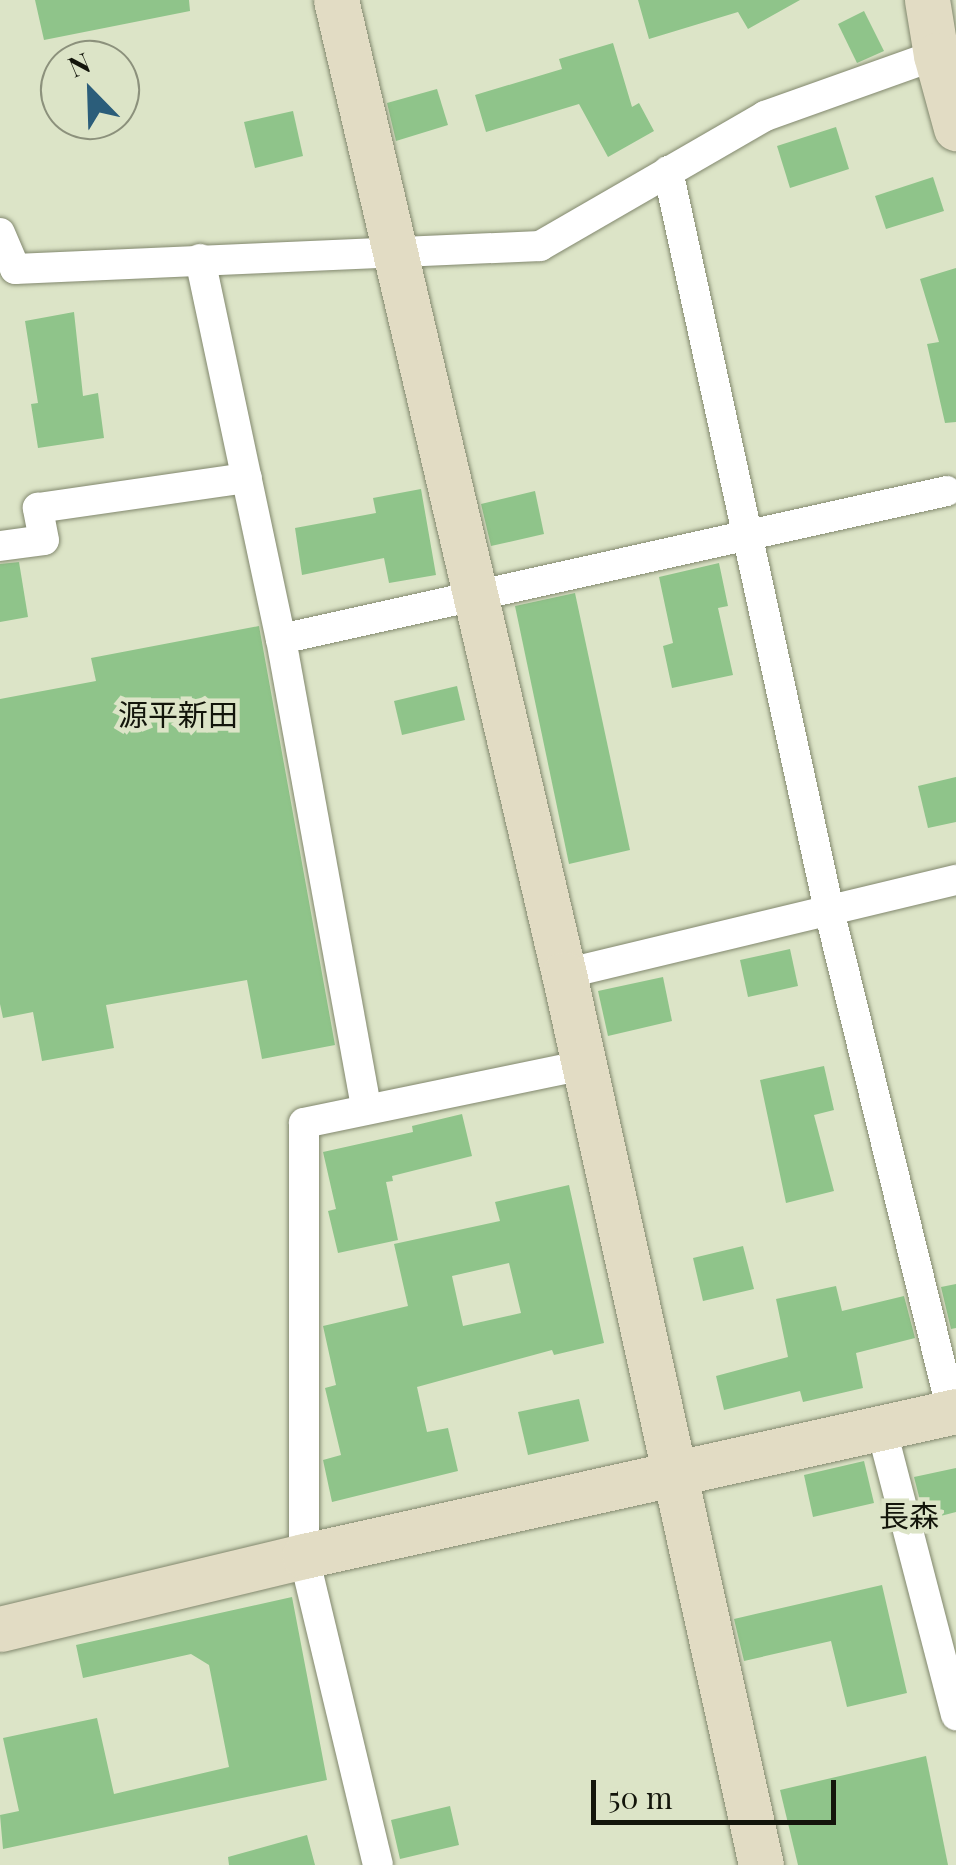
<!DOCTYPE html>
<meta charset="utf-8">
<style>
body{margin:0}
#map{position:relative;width:956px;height:1865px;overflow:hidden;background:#dce4c7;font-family:"Playfair Display","Noto Sans JP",serif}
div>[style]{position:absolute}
.building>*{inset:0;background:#8fc48a}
.roads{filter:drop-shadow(0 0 2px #82886e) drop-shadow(0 0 2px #82886e)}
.street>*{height:30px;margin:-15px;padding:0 15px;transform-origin:15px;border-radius:15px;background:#fff}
.secondary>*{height:45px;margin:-22.5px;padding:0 22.5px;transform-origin:22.5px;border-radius:22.5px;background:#e2dcc4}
span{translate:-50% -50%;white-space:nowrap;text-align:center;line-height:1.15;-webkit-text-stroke:9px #dce4c7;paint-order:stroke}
.quarter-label{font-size:30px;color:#13150b}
.north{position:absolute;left:40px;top:40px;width:100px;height:100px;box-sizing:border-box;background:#dce4c7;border:2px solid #8c917c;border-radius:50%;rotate:337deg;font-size:28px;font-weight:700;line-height:40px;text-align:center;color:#13150b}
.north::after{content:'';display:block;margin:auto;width:35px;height:45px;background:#2b5d7a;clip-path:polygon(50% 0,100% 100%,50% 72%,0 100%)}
.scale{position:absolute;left:591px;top:1780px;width:245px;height:45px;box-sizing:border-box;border:5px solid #13150b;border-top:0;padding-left:12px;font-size:30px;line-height:35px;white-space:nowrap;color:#13150b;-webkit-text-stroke:8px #dce4c7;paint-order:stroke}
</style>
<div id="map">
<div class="building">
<i style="clip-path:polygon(35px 0,189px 0,190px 11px,44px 40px)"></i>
<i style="clip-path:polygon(638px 0,800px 0,748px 29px,738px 12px,649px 39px)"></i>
<i style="clip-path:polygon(864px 11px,884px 51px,857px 63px,838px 24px)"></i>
<i style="clip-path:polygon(613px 43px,632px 107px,639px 103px,654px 131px,608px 157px,579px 104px,486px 132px,475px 95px,562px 69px,559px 59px)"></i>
<i style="clip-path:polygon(437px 89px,448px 125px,396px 141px,387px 103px)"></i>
<i style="clip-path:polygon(293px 111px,303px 156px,255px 168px,244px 122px)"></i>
<i style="clip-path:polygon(836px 127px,849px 169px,790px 188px,777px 146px)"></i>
<i style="clip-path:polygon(933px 177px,944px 211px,886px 229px,875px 196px)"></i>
<i style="clip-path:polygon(956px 268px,956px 422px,945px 423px,927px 344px,939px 342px,920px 279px)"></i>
<i style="clip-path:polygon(74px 312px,83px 396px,98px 393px,104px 438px,38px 448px,31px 404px,38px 403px,25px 321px)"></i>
<i style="clip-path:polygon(421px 489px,436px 575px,389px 583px,384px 558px,302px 575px,295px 528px,376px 513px,373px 498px)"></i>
<i style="clip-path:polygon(535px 491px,544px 534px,491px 546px,481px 504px)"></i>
<i style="clip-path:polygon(19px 562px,28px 617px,0 622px,0 564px)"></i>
<i style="clip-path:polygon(719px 563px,728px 606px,718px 608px,733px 675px,672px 688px,663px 646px,673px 643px,659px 577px)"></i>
<i style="clip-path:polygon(575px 593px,630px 850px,569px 864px,515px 606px)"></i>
<i style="clip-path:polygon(259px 626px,335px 1045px,262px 1059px,247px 980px,106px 1005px,114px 1048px,42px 1061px,33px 1012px,3px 1018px,0 1004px,0 699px,96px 681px,91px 658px)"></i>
<i style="clip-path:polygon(457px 686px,465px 720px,402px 735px,394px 701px)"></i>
<i style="clip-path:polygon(956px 777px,956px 822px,928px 828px,918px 786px)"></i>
<i style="clip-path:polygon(790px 949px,798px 986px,748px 997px,740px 960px)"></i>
<i style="clip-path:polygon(663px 977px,672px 1021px,608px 1036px,598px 991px)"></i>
<i style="clip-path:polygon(824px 1066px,834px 1110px,814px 1115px,834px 1191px,786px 1203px,760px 1080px)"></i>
<i style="clip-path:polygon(462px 1114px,472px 1156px,392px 1176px,393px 1181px,386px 1182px,398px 1240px,338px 1253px,328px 1211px,336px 1209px,323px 1152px,413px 1132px,412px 1126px)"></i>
<i style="clip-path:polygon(evenodd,569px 1185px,604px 1343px,554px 1355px,552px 1350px,417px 1387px,427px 1432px,448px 1428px,458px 1471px,332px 1502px,323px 1460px,341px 1455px,325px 1388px,336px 1385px,323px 1326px,408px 1306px,394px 1244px,500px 1221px,495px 1202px,569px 1185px,509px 1263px,521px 1313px,463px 1326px,452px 1276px,509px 1263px)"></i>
<i style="clip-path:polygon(743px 1246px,754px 1289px,703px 1301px,693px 1258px)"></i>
<i style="clip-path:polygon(956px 1284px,956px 1328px,951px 1329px,941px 1287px)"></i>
<i style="clip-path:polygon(836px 1286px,842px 1311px,904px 1296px,915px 1338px,856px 1353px,863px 1388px,803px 1402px,800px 1391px,724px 1410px,716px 1376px,788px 1357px,776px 1299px)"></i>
<i style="clip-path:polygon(579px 1399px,589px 1441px,528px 1455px,518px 1412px)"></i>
<i style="clip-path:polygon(864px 1461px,874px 1503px,813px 1517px,804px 1475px)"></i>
<i style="clip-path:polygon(956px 1468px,956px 1512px,925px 1520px,914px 1477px)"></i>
<i style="clip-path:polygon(882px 1585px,907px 1693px,847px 1707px,831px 1641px,744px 1661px,734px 1619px)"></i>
<i style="clip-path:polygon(292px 1597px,327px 1780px,3px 1849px,0 1815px,19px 1811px,3px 1738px,97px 1718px,114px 1794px,229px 1767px,209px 1665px,191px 1654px,83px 1678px,76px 1645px)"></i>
<i style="clip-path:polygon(926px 1756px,948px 1865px,798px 1865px,780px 1790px)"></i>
<i style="clip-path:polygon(450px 1806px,459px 1845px,400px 1859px,391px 1820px)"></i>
<i style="clip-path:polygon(307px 1835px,315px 1865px,229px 1865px,228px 1857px)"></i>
</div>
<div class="roads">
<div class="street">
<i style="left:668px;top:171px;width:756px;rotate:77.71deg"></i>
<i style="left:829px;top:910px;width:517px;rotate:76.23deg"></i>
<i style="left:0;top:233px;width:39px;rotate:67deg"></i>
<i style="left:15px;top:269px;width:526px;rotate:-2.51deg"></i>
<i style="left:540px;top:246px;width:260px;rotate:-30deg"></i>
<i style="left:765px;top:116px;width:182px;rotate:-19.6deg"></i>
<i style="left:200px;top:259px;width:389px;rotate:78deg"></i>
<i style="left:281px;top:639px;width:478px;rotate:79.7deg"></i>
<i style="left:0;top:546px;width:44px;rotate:-7.8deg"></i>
<i style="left:44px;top:540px;width:33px;rotate:-101deg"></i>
<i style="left:38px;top:508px;width:211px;rotate:-8.2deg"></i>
<i style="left:281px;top:639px;width:682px;rotate:-12.53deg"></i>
<i style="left:564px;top:974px;width:403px;rotate:-13.5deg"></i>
<i style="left:881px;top:1427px;width:298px;rotate:75.4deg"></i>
<i style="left:378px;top:1865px;width:318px;rotate:-103.5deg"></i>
<i style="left:304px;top:1556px;width:433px;rotate:-90deg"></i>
<i style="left:304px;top:1123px;width:285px;rotate:-11.7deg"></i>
</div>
<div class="secondary">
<i style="left:336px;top:0;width:1000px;rotate:76.83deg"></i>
<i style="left:564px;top:974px;width:913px;rotate:77.53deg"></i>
<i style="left:927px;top:0;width:56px;rotate:80.7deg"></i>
<i style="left:936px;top:55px;width:76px;rotate:74.7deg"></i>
<i style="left:0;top:1629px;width:313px;rotate:-13.5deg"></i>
<i style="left:304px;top:1556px;width:668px;rotate:-12.54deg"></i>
</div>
</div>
<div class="quarter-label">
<span style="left:178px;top:714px">源平新田</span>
<span style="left:909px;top:1515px">長森</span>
</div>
<div class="north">N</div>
<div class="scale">50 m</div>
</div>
